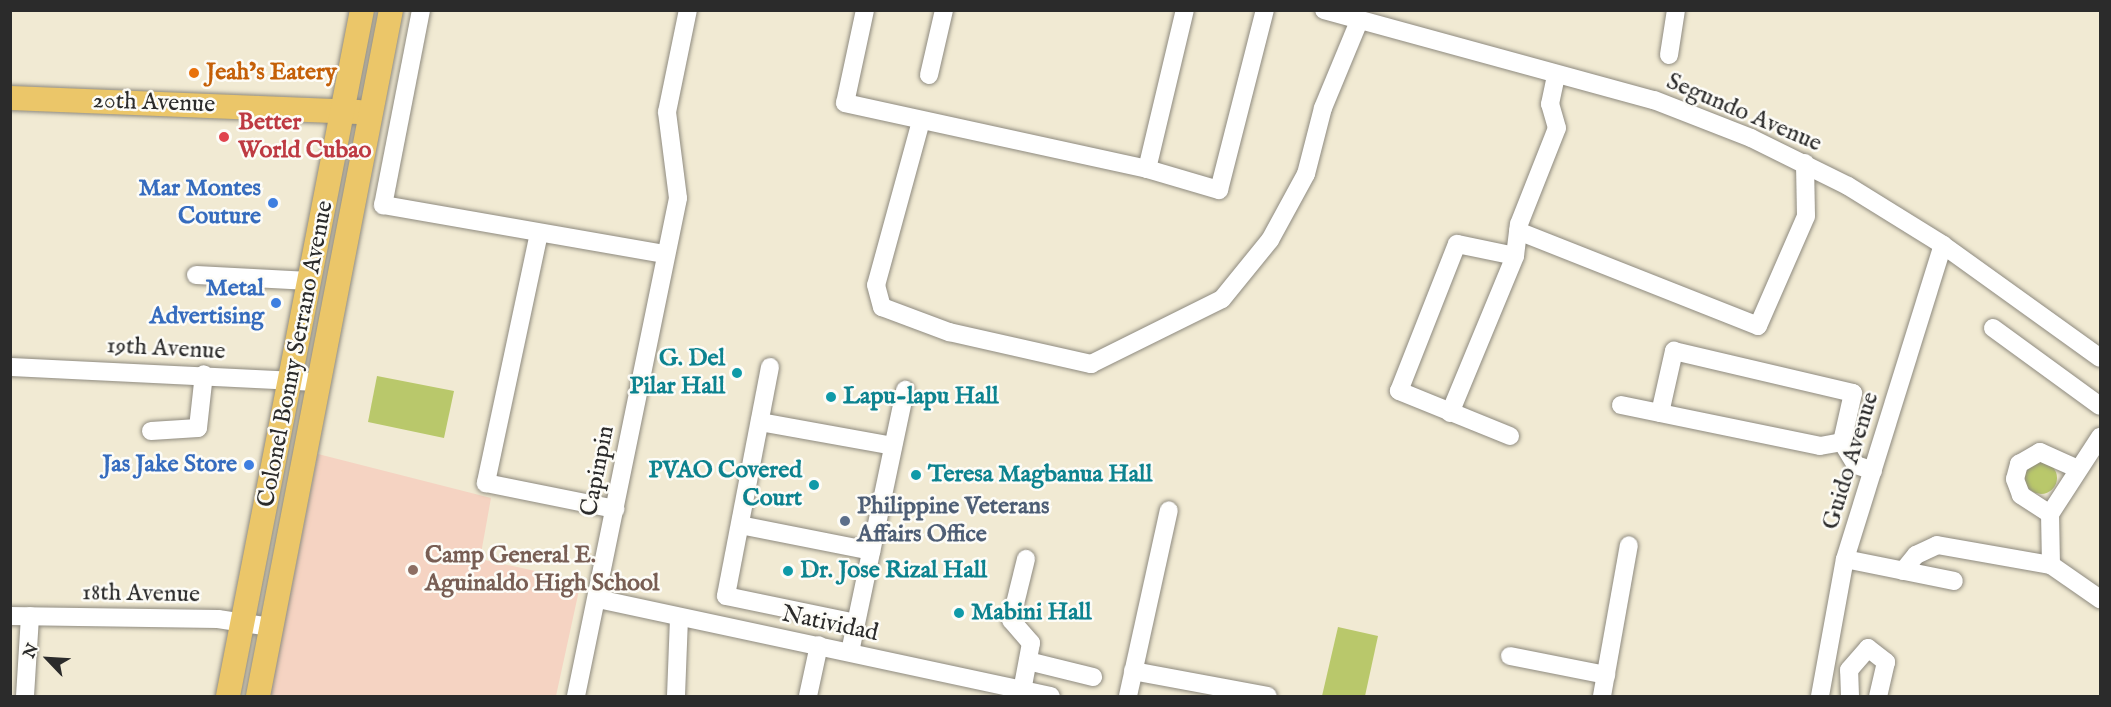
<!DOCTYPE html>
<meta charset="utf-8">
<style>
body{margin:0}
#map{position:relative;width:2111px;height:707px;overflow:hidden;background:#f1ead3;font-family:"IM FELL English",serif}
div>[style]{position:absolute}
.built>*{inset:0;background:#f5d3c2}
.green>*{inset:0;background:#b9c86b}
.round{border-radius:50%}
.roads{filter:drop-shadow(0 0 2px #8e8a7f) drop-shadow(0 0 2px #8e8a7f)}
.minor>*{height:18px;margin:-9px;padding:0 9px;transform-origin:9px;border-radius:9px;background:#fff}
.major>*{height:24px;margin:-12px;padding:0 12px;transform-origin:12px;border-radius:12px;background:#ebc669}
.dots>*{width:16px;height:16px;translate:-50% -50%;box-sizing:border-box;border:3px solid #fdfcf7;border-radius:50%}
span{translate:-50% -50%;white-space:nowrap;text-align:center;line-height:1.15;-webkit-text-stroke:5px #fdfcf7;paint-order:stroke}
.food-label{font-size:24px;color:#c56008;font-weight:700}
.left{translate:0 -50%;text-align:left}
.street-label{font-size:24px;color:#2b2b2b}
.health-label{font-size:24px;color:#be3a42;font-weight:700}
.shop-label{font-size:24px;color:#366cbe;font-weight:700}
.right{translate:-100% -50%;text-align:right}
.culture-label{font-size:24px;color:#0d838f;font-weight:700}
.service-label{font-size:24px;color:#4e5e75;font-weight:700}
.education-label{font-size:24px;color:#785e54;font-weight:700}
.frame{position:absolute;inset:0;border:12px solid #2b2b2b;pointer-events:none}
.north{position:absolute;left:18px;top:629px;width:60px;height:60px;-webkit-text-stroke:4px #fdfcf7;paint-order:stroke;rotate:295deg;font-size:16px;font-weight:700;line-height:24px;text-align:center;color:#2b2b2b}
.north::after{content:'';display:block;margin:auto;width:21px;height:27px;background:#2b2b2b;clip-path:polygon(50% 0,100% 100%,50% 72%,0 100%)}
</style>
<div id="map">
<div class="built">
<i style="clip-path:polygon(318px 454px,491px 498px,480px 559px,581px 581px,556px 696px,270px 696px)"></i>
</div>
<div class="green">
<i style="clip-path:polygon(377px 376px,454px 391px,444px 438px,368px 422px)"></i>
<i class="round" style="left:2025px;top:462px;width:32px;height:32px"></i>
<i style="clip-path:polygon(1338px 627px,1378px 636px,1365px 696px,1322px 696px)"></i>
</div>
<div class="roads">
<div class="minor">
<i style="left:421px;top:10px;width:199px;rotate:101deg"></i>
<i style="left:383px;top:205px;width:286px;rotate:9.9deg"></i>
<i style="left:865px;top:10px;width:95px;rotate:102.1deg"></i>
<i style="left:845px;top:103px;width:309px;rotate:12.3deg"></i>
<i style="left:1147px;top:169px;width:75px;rotate:16.3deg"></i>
<i style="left:1219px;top:190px;width:186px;rotate:-75.7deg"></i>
<i style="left:1324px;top:10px;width:342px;rotate:15.3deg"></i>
<i style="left:1654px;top:100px;width:104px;rotate:21.4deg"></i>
<i style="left:1751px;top:138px;width:108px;rotate:26.3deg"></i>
<i style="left:1848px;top:186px;width:112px;rotate:31.8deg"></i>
<i style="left:1943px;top:245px;width:193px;rotate:35.7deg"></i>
<i style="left:1669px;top:55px;width:46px;rotate:-81.2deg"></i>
<i style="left:929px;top:75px;width:67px;rotate:-77deg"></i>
<i style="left:921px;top:121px;width:170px;rotate:105.3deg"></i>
<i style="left:876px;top:285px;width:23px;rotate:75deg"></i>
<i style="left:882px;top:307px;width:72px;rotate:20.5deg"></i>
<i style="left:949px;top:332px;width:146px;rotate:12.7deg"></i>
<i style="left:1091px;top:364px;width:146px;rotate:-26.4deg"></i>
<i style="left:1222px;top:299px;width:76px;rotate:-50.9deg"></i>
<i style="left:1270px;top:240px;width:75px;rotate:-61.4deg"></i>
<i style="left:1306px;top:174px;width:68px;rotate:-75.6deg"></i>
<i style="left:1323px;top:108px;width:94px;rotate:-67.5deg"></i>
<i style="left:1147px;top:169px;width:163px;rotate:-76.6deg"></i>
<i style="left:1518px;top:231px;width:258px;rotate:21.6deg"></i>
<i style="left:1758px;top:326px;width:120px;rotate:-66.4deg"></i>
<i style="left:1806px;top:216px;width:53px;rotate:-91.1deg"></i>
<i style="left:539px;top:233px;width:256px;rotate:102deg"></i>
<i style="left:486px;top:483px;width:132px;rotate:11.4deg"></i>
<i style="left:196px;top:275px;width:114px;rotate:3deg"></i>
<i style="left:1993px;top:328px;width:132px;rotate:36.1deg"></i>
<i style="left:10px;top:367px;width:308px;rotate:2.8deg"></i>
<i style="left:770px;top:367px;width:233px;rotate:100.9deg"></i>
<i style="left:726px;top:596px;width:133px;rotate:11.7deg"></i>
<i style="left:1621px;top:405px;width:203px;rotate:11.6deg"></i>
<i style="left:1820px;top:446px;width:22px;rotate:-10deg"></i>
<i style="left:1450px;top:413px;width:170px;rotate:-67.5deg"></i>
<i style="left:1515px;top:256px;width:32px;rotate:-83deg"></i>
<i style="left:1519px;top:224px;width:103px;rotate:-68.4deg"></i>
<i style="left:1557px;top:128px;width:25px;rotate:-106deg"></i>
<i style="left:1550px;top:104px;width:29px;rotate:-78deg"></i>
<i style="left:1660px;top:413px;width:64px;rotate:-77.3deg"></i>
<i style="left:1674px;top:351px;width:184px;rotate:13.2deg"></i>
<i style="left:1853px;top:393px;width:50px;rotate:102.7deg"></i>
<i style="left:1842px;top:442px;width:27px;rotate:59deg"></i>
<i style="left:1856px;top:465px;width:18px;rotate:19deg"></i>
<i style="left:760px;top:422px;width:135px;rotate:10.2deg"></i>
<i style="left:151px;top:431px;width:47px;rotate:-3.7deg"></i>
<i style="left:198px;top:428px;width:54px;rotate:-83.7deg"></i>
<i style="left:1510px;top:436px;width:120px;rotate:-157.9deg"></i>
<i style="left:1399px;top:391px;width:158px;rotate:-68.5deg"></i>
<i style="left:1457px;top:244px;width:59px;rotate:11.7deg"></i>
<i style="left:2050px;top:514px;width:35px;rotate:-147deg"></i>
<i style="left:2021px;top:495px;width:17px;rotate:-111deg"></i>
<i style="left:2015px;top:479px;width:16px;rotate:-75deg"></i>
<i style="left:2019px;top:464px;width:24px;rotate:-30deg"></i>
<i style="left:2040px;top:452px;width:42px;rotate:24.1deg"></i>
<i style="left:740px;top:525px;width:134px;rotate:11.2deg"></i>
<i style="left:1845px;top:559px;width:111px;rotate:11.4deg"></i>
<i style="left:2051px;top:565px;width:51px;rotate:-91.1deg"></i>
<i style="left:2050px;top:514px;width:92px;rotate:-57deg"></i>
<i style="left:1903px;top:571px;width:21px;rotate:-51deg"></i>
<i style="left:1916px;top:555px;width:23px;rotate:-25deg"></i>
<i style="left:1937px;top:545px;width:116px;rotate:10deg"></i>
<i style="left:2051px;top:565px;width:60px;rotate:34.8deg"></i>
<i style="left:598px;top:599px;width:463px;rotate:12.1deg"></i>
<i style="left:10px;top:616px;width:208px;rotate:0.8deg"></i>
<i style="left:218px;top:619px;width:53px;rotate:8.7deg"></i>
<i style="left:850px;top:652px;width:268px;rotate:-78.1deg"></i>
<i style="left:1510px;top:656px;width:98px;rotate:11.2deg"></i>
<i style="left:1028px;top:661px;width:67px;rotate:13.8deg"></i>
<i style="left:1133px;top:671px;width:137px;rotate:10.5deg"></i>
<i style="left:1022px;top:691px;width:49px;rotate:-79.4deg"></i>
<i style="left:1031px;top:643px;width:30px;rotate:-131deg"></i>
<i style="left:1011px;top:620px;width:63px;rotate:-76.2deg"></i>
<i style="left:25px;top:696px;width:80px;rotate:-86.4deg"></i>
<i style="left:576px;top:696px;width:508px;rotate:-78.42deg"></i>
<i style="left:678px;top:198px;width:87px;rotate:-97.3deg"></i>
<i style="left:667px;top:112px;width:104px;rotate:-78.4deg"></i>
<i style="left:676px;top:696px;width:78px;rotate:-87.8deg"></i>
<i style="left:808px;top:696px;width:52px;rotate:-77.8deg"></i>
<i style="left:1128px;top:696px;width:190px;rotate:-77.6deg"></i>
<i style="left:1602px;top:696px;width:153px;rotate:-79.9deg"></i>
<i style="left:1820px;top:696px;width:139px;rotate:-79.7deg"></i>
<i style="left:1845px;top:559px;width:329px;rotate:-72.7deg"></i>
<i style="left:1850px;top:696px;width:26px;rotate:-92deg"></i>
<i style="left:1849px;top:670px;width:29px;rotate:-49deg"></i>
<i style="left:1868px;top:648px;width:23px;rotate:38deg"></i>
<i style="left:1886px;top:662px;width:35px;rotate:103deg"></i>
</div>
<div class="major">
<i style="left:10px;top:98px;width:349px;rotate:2.3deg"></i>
<i style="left:228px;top:696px;width:699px;rotate:-78.95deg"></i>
<i style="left:258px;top:696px;width:699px;rotate:-79.03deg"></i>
</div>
</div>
<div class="dots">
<i style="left:194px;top:73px;background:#e8710a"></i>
<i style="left:224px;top:137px;background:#e0444e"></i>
<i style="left:273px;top:203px;background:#3f7fe0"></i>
<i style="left:276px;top:303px;background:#3f7fe0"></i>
<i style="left:737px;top:373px;background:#0f9aa8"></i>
<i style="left:831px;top:397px;background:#0f9aa8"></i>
<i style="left:249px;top:465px;background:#3f7fe0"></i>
<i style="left:916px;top:475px;background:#0f9aa8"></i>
<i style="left:814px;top:485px;background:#0f9aa8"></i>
<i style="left:845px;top:521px;background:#5c6f8a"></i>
<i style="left:413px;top:570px;background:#8d6e63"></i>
<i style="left:788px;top:571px;background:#0f9aa8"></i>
<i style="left:959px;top:613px;background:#0f9aa8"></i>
</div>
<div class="food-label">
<span class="left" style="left:206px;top:73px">Jeah’s Eatery</span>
</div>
<div class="street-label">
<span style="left:154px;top:103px;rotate:2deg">20th Avenue</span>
<span style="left:1744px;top:113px;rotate:23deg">Segundo Avenue</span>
<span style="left:166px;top:349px;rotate:3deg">19th Avenue</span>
<span style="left:296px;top:354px;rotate:-79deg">Colonel Bonny Serrano Avenue</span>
<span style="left:1851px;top:461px;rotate:-73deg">Guido Avenue</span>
<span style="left:598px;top:471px;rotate:-79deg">Capinpin</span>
<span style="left:141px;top:594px;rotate:1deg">18th Avenue</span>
<span style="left:830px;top:624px;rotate:12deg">Natividad</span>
</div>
<div class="health-label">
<span class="left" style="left:238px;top:137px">Better<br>World Cubao</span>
</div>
<div class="shop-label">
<span class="right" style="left:261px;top:203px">Mar Montes<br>Couture</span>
<span class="right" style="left:264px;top:303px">Metal<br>Advertising</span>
<span class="right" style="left:237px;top:465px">Jas Jake Store</span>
</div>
<div class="culture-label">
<span class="right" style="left:725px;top:373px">G. Del<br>Pilar Hall</span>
<span class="left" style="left:843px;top:397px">Lapu-lapu Hall</span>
<span class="right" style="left:802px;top:485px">PVAO Covered<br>Court</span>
<span class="left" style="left:928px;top:475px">Teresa Magbanua Hall</span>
<span class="left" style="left:800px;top:571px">Dr. Jose Rizal Hall</span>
<span class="left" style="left:971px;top:613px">Mabini Hall</span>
</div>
<div class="service-label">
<span class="left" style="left:857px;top:521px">Philippine Veterans<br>Affairs Office</span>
</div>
<div class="education-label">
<span class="left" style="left:425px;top:570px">Camp General E.<br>Aguinaldo High School</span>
</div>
<div class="frame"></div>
<div class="north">N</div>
</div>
